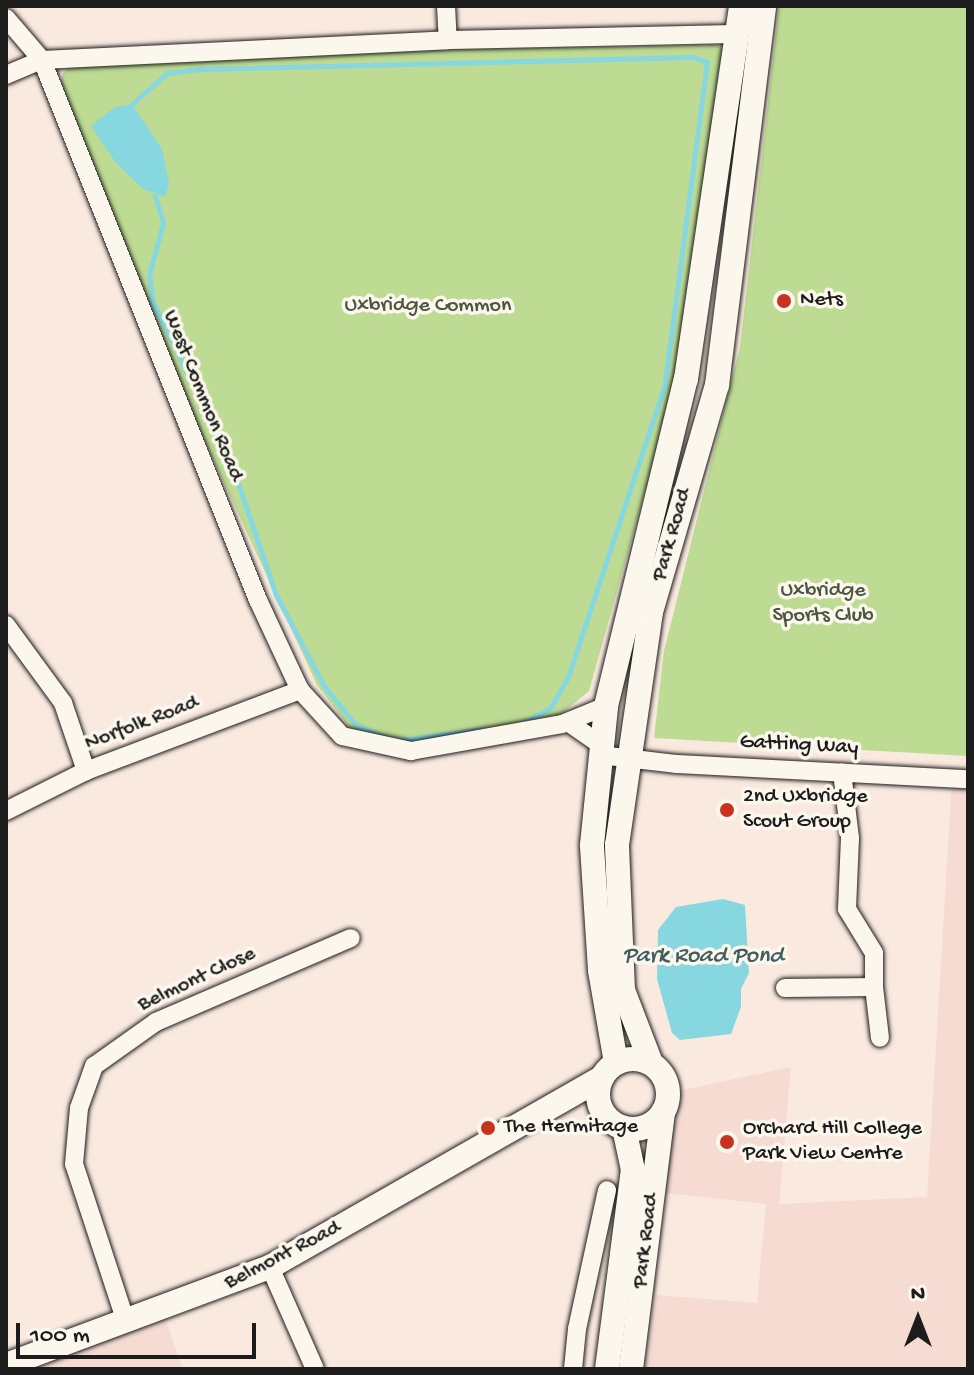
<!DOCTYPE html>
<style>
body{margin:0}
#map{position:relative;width:974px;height:1375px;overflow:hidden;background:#fae9df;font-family:"Gochi Hand",sans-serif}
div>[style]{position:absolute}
.built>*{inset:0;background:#f5dbd2}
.green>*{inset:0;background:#bddb93}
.water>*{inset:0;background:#86d7df}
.stream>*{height:5px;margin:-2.5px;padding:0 2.5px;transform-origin:2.5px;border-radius:2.5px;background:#86d7df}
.roads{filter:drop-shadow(0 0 2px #1c1c1c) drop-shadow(0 0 2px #1c1c1c)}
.street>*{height:18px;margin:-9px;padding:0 9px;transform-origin:9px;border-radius:9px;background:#fbf7ec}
.secondary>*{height:24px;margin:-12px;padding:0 12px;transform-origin:12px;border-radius:12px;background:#fbf7ec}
.secondary>.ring{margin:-12px;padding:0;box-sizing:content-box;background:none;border:24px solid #fbf7ec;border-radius:50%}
.dots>*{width:22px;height:22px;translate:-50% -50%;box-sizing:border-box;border:4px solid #fbf7ec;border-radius:50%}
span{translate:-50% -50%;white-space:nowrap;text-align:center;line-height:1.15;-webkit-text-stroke:7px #fbf7ec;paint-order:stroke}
.poi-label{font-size:22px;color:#1c1c1c}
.left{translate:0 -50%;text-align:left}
.park-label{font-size:22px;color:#4c5540}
.street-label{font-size:22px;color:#1c1c1c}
.water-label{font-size:24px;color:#415d60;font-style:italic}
.frame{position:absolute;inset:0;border:8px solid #1c1c1c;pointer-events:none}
.north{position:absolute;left:878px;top:1279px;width:80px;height:80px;-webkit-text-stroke:6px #fbf7ec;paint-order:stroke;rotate:0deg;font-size:22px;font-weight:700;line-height:32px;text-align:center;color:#1c1c1c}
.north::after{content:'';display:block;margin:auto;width:28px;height:36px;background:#1c1c1c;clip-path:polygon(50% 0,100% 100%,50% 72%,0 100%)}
.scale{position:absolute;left:16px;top:1323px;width:240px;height:36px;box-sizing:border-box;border:4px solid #1c1c1c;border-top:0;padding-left:10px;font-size:24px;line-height:28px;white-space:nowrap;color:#1c1c1c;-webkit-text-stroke:6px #fbf7ec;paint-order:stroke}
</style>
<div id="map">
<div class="built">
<i style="clip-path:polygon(952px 780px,968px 781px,968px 1369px,645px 1369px,656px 1295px,757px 1303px,766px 1204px,665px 1193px,673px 1092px,791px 1067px,779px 1204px,927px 1197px)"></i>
<i style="clip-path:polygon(162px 1310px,183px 1369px,6px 1369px)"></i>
</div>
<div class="green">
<i style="clip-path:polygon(779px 6px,968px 6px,968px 756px,654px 738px,664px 651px,740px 347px)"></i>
<i style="clip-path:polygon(718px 45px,725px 52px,678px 374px,589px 691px,548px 725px,437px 750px,351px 729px,317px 685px,191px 411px,60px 87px,63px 73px,69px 67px,360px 51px)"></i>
</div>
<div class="water">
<i style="clip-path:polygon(132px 104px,162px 149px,169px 183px,165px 197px,143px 189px,116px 163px,91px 126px,115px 107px)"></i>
<i style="clip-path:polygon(723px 899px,745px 905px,749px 973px,741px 989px,741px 1007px,731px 1034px,680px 1040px,672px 1033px,657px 979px,658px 930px,676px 907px)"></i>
</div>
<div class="stream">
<i style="left:132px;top:104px;width:47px;rotate:-41.5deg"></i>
<i style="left:167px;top:73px;width:35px;rotate:-7deg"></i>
<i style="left:202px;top:69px;width:491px;rotate:-1.4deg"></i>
<i style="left:693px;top:57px;width:15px;rotate:20deg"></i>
<i style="left:707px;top:62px;width:328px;rotate:97.5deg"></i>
<i style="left:664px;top:387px;width:305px;rotate:108.3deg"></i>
<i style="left:568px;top:677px;width:36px;rotate:120deg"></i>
<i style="left:550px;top:708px;width:31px;rotate:151deg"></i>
<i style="left:155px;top:196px;width:28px;rotate:73deg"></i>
<i style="left:163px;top:223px;width:54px;rotate:105.1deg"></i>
<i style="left:149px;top:275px;width:27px;rotate:82deg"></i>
<i style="left:153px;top:302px;width:187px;rotate:64.4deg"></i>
<i style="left:234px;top:471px;width:131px;rotate:71.3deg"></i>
<i style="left:276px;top:595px;width:103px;rotate:62.2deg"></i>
<i style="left:324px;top:686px;width:49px;rotate:50.8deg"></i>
<i style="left:355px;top:724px;width:35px;rotate:24deg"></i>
<i style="left:401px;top:740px;width:82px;rotate:-7.7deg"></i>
</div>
<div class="roads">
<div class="street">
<i style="left:446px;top:6px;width:34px;rotate:87deg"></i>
<i style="left:6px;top:18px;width:55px;rotate:49.4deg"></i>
<i style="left:42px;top:60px;width:582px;rotate:68.2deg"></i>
<i style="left:258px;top:600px;width:99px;rotate:65deg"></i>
<i style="left:300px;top:690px;width:62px;rotate:47.6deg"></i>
<i style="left:342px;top:736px;width:71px;rotate:12.3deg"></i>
<i style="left:411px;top:751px;width:153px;rotate:-10.1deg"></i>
<i style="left:562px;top:724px;width:48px;rotate:-22.2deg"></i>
<i style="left:6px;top:75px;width:39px;rotate:-23deg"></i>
<i style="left:42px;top:60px;width:406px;rotate:-2.8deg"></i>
<i style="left:448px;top:40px;width:289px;rotate:-1.2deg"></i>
<i style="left:6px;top:625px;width:97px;rotate:53.8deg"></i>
<i style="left:63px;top:703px;width:72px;rotate:71.3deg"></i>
<i style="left:568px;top:722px;width:40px;rotate:34.9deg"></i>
<i style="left:600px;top:755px;width:78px;rotate:6.7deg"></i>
<i style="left:677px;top:764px;width:291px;rotate:3deg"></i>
<i style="left:6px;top:811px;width:89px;rotate:-26.6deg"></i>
<i style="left:86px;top:771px;width:229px;rotate:-20.7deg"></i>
<i style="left:874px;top:987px;width:51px;rotate:83.3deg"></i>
<i style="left:785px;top:988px;width:89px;rotate:-0.6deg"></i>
<i style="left:874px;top:987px;width:34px;rotate:-90deg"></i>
<i style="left:874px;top:953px;width:52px;rotate:-121.5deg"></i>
<i style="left:847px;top:909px;width:71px;rotate:-87.6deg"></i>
<i style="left:850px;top:838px;width:66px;rotate:-96.9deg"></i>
<i style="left:270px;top:1267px;width:111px;rotate:66.2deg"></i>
<i style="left:126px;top:1322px;width:166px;rotate:-108.2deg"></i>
<i style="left:74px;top:1164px;width:56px;rotate:-84.9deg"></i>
<i style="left:79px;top:1108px;width:45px;rotate:-70.3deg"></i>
<i style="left:94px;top:1066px;width:76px;rotate:-35.4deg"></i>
<i style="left:156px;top:1022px;width:212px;rotate:-23.3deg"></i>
<i style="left:573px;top:1369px;width:40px;rotate:-84.3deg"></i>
<i style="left:577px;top:1329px;width:142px;rotate:-77.8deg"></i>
</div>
<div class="secondary">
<i class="ring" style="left:598px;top:1059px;width:46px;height:46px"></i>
<i style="left:616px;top:1063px;width:94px;rotate:-99.8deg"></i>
<i style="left:600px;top:970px;width:125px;rotate:-93.7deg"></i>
<i style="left:592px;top:845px;width:140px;rotate:-84.2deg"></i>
<i style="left:606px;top:706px;width:337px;rotate:-76.3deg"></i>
<i style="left:686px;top:379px;width:377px;rotate:-81.6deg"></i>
<i style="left:651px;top:1063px;width:78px;rotate:-111deg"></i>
<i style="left:623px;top:990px;width:145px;rotate:-92.4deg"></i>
<i style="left:617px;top:845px;width:235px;rotate:-81.7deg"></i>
<i style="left:651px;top:612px;width:236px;rotate:-73.8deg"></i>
<i style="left:717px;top:385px;width:382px;rotate:-82.9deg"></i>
<i style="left:6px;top:1365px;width:282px;rotate:-20.4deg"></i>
<i style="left:270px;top:1267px;width:382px;rotate:-29.7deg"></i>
<i style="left:607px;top:1369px;width:201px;rotate:-82.6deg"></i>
<i style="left:633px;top:1170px;width:43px;rotate:-102.1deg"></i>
<i style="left:631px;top:1369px;width:259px;rotate:-82.9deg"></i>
</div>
</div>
<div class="dots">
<i style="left:784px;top:301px;background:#c8321e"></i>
<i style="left:727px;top:810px;background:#c8321e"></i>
<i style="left:488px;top:1128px;background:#c8321e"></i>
<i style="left:727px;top:1142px;background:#c8321e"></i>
</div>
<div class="poi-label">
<span class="left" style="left:800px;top:301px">Nets</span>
<span class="left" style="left:743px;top:810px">2nd Uxbridge<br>Scout Group</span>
<span class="left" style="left:504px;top:1128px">The Hermitage</span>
<span class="left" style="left:743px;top:1142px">Orchard Hill College<br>Park View Centre</span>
</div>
<div class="park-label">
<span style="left:428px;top:307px">Uxbridge Common</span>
<span style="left:823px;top:604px">Uxbridge<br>Sports Club</span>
</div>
<div class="street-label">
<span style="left:202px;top:396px;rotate:68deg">West Common Road</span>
<span style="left:673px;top:535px;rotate:-74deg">Park Road</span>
<span style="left:142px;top:724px;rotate:-21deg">Norfolk Road</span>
<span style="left:799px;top:746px;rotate:3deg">Gatting Way</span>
<span style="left:197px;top:980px;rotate:-25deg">Belmont Close</span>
<span style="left:647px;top:1241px;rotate:-83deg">Park Road</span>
<span style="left:283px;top:1256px;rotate:-27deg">Belmont Road</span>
</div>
<div class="water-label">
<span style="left:703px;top:957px">Park Road Pond</span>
</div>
<div class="frame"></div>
<div class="north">N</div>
<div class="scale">100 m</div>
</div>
